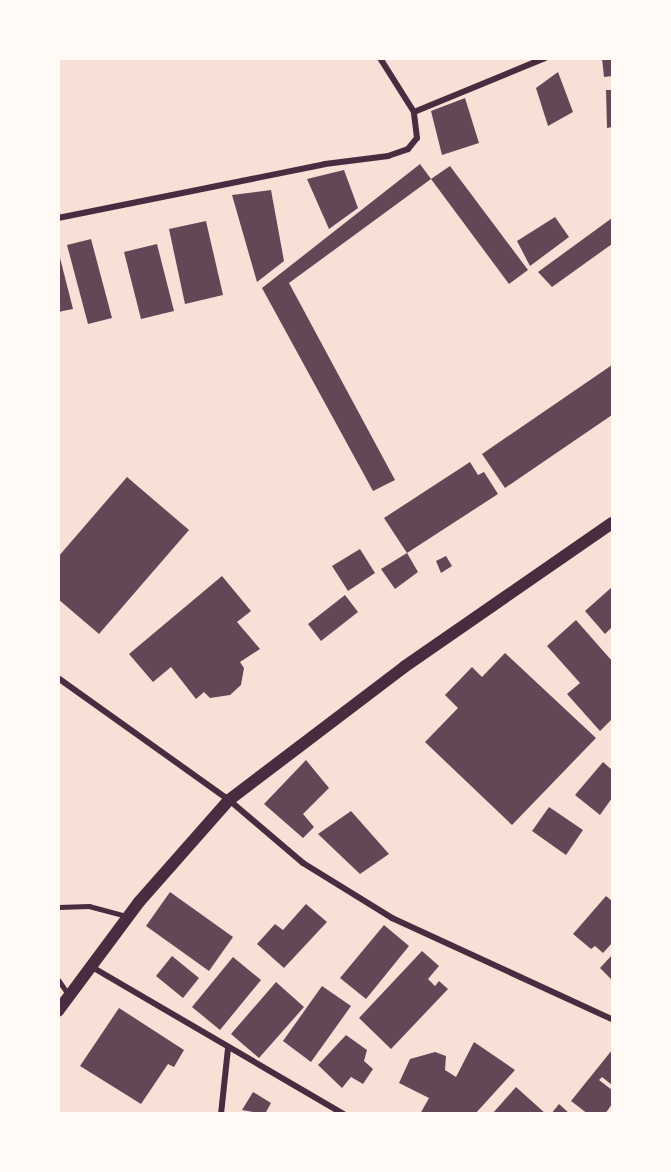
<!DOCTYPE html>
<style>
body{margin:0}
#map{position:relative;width:671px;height:1172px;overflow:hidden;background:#f7e1d7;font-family:Montserrat,sans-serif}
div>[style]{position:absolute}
.building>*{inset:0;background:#644757}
.service>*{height:4.5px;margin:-2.25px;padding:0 2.25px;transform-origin:2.25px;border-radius:2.25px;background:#4a2c40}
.minor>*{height:6px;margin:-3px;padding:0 3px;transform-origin:3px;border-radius:3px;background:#4a2c40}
.secondary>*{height:12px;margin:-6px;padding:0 6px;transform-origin:6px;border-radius:6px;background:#4a2c40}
span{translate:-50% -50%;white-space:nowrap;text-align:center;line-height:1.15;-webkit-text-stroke:4.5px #fffaf5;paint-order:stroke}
.frame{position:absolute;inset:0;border:60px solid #fffaf5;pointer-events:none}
</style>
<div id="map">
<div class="building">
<i style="clip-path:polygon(602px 58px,612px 58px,612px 76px,604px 77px)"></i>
<i style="clip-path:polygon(558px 72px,573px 112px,548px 126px,536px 88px)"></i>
<i style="clip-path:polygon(606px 90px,612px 90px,612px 127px,607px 128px)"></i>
<i style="clip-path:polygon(465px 98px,479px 143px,442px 155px,431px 111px)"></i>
<i style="clip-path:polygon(420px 164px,431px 179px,289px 283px,395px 480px,373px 491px,262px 288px)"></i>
<i style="clip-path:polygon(450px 166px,528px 270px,509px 284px,431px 179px)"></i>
<i style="clip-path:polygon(344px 170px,358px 208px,329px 229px,307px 179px)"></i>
<i style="clip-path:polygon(271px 190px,284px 261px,257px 282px,232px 195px)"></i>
<i style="clip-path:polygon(555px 217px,569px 237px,530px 266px,517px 241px)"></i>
<i style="clip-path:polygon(612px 218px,612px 244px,552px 287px,538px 272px)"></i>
<i style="clip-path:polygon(206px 221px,223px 295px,185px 304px,169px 229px)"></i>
<i style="clip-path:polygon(91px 239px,112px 318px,88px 324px,67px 245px)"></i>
<i style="clip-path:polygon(157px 244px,174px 311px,141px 319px,124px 252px)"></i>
<i style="clip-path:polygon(58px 250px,73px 309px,58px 312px)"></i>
<i style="clip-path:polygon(612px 365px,612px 415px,505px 488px,482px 454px)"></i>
<i style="clip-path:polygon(470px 462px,478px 475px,484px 472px,498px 494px,407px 553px,384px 518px)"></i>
<i style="clip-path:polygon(127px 477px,189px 530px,99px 634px,58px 599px,58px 557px)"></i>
<i style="clip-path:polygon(360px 549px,375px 573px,348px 591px,332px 566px)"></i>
<i style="clip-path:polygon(407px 553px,418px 572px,395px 589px,381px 569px)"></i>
<i style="clip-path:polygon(446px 556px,452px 566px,441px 573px,436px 561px)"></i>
<i style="clip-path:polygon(222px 576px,251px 611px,237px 622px,260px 649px,240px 662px,244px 668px,241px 685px,230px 695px,210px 698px,204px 692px,196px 699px,171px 667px,153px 682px,129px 654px)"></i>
<i style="clip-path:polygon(612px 587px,612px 627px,605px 634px,585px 611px)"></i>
<i style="clip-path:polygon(345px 595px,358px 612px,321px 641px,308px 624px)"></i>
<i style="clip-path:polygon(576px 620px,612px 661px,612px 719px,600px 731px,567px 694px,580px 683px,547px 646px)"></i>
<i style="clip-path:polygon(505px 653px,596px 738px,512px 825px,425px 742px,458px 708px,445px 695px,472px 667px,482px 677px)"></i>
<i style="clip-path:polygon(306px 760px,329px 788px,303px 814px,314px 827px,303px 838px,264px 804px)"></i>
<i style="clip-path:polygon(603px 762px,612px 770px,612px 798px,600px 815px,575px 795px)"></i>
<i style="clip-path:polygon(549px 807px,583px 830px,566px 855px,532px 831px)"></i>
<i style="clip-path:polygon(351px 811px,389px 854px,360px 874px,318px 834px)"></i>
<i style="clip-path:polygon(170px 892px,233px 937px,209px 971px,146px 926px)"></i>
<i style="clip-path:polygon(606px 896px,612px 901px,612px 943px,603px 953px,595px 946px,591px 949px,573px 934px)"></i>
<i style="clip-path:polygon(306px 904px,327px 922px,284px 968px,257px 944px,275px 924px,283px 930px)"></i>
<i style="clip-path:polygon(384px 925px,409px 946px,366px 999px,340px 978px)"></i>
<i style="clip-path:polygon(422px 951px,439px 966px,428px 979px,435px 986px,439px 981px,448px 989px,391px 1049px,359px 1018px)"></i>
<i style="clip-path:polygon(612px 955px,612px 980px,600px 968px)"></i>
<i style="clip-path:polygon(172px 956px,199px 978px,183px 998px,156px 976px)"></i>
<i style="clip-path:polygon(233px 957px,261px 980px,220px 1030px,192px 1007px)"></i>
<i style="clip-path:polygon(276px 982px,304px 1007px,259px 1058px,231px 1034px)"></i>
<i style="clip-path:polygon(322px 986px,351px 1006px,311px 1062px,283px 1041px)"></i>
<i style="clip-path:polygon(119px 1008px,184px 1050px,174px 1067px,168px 1064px,141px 1104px,80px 1066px)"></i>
<i style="clip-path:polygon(346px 1035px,367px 1050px,364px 1061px,373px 1069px,363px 1084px,351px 1077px,342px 1088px,318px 1065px)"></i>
<i style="clip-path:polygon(474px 1042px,515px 1070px,475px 1114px,420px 1114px,429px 1098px,399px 1083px,410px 1059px,435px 1052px,446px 1056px,445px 1070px,456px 1077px)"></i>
<i style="clip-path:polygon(612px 1050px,612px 1085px,602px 1077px,599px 1080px,612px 1090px,612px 1104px,605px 1114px,588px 1114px,571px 1101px)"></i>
<i style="clip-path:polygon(516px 1087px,546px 1114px,492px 1114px)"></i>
<i style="clip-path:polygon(253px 1092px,271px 1103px,265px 1114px,242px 1110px)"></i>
<i style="clip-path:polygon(559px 1104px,570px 1114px,551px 1114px)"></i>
</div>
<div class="service">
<i style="left:58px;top:907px;width:31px;rotate:-2deg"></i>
<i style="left:89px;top:906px;width:38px;rotate:15deg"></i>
<i style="left:58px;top:979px;width:18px;rotate:56deg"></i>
</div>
<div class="minor">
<i style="left:414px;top:112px;width:142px;rotate:-22.4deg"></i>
<i style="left:58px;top:218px;width:272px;rotate:-11.4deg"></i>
<i style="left:325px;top:164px;width:64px;rotate:-7.2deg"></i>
<i style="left:388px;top:156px;width:21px;rotate:-19deg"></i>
<i style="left:408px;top:149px;width:14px;rotate:-51deg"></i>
<i style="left:417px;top:138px;width:26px;rotate:-97deg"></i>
<i style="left:414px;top:112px;width:64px;rotate:-122.2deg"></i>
<i style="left:58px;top:678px;width:210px;rotate:35.5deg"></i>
<i style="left:229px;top:800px;width:97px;rotate:40.4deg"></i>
<i style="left:303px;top:863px;width:105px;rotate:31.7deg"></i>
<i style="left:392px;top:918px;width:242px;rotate:24.7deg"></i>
<i style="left:92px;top:967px;width:292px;rotate:30.3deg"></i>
<i style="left:221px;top:1114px;width:65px;rotate:-83.9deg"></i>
</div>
<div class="secondary">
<i style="left:58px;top:1011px;width:136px;rotate:-53.4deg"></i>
<i style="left:139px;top:902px;width:136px;rotate:-48.6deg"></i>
<i style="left:229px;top:800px;width:220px;rotate:-37.2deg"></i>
<i style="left:404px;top:667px;width:253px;rotate:-34.7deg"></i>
</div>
<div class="frame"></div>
</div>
